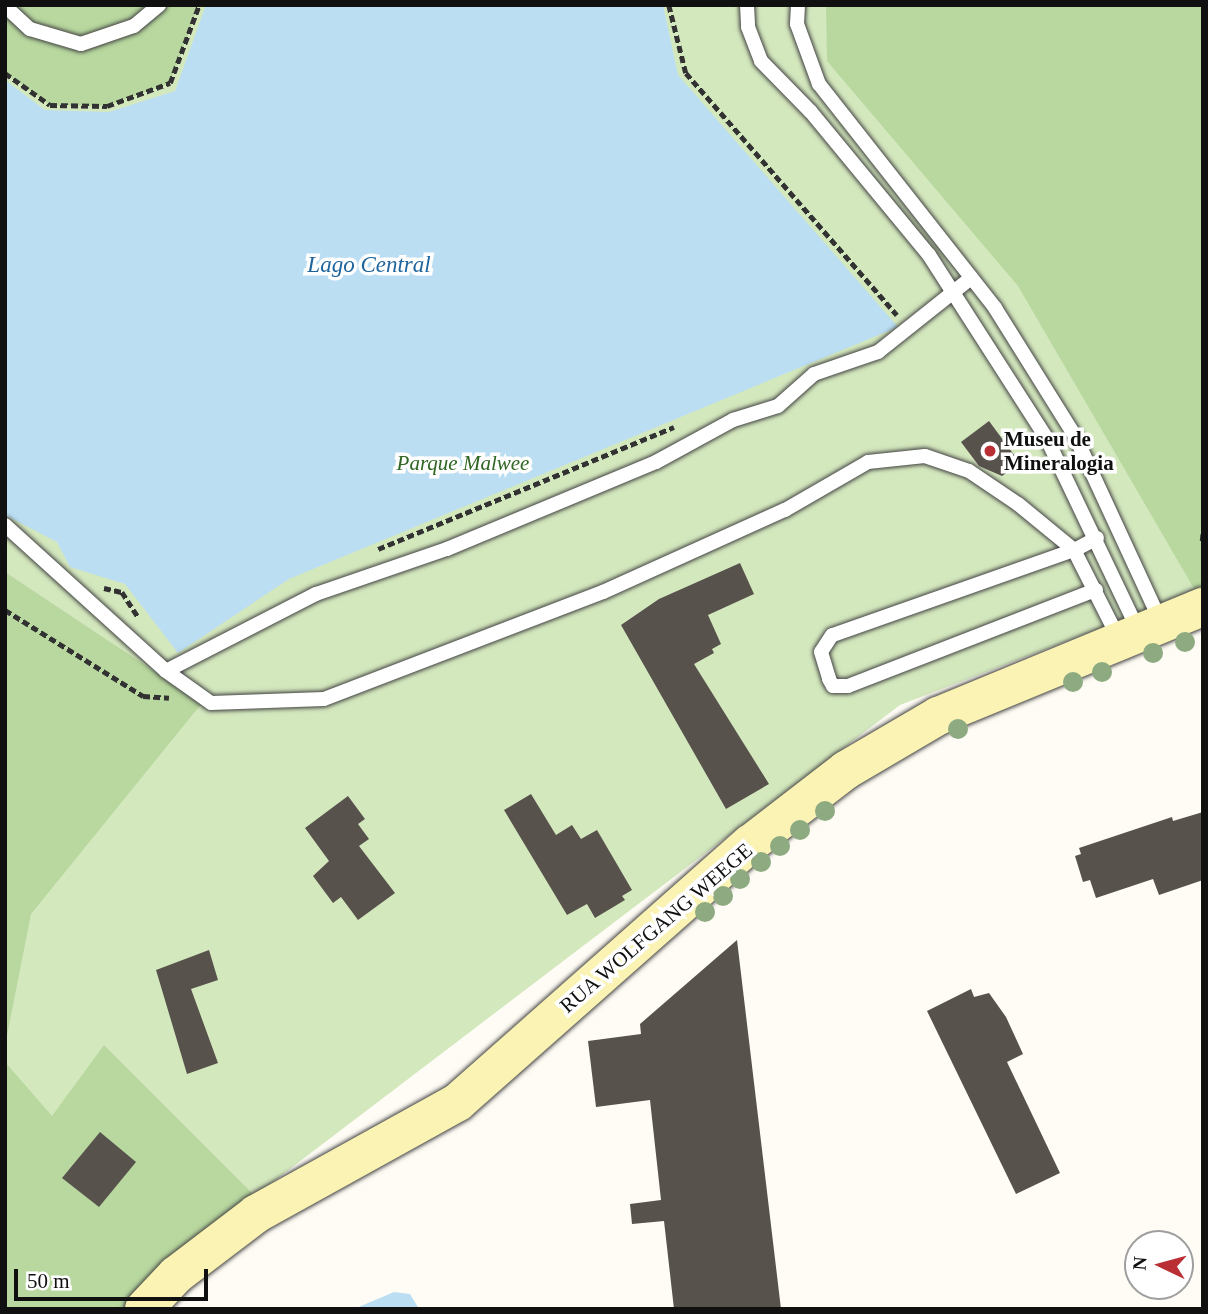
<!DOCTYPE html>
<style>
body{margin:0}
#map{position:relative;width:1208px;height:1314px;overflow:hidden;background:#fefcf4;font-family:"Times New Roman",serif}
div>[style]{position:absolute}
.green>*{inset:0;background:#d4e8be}
.forest>*{inset:0;background:#b8d89f}
.water>*{inset:0;background:#bbdef3}
.building>*{inset:0;background:#58524d}
.path>*{height:4.5px;margin-top:-2.25px;transform-origin:0;background:repeating-linear-gradient(90deg,#323232 0 7px,transparent 0 10.5px)}
.roads{filter:drop-shadow(0 0 2px #434343) drop-shadow(0 0 2px #434343)}
.lane>*{height:14px;margin:-7px;padding:0 7px;transform-origin:7px;border-radius:7px;background:#fff}
.secondary>*{height:38px;margin:-19px;padding:0 19px;transform-origin:19px;border-radius:19px;background:#faf3b3}
.trees>*{width:20px;height:20px;margin:-10px;border-radius:50%;background:#8daa81}
.dots>*{width:19px;height:19px;translate:-50% -50%;box-sizing:border-box;border:4px solid #fff;border-radius:50%}
span{translate:-50% -50%;white-space:nowrap;text-align:center;line-height:1.15;-webkit-text-stroke:7px #fff;paint-order:stroke}
.poi-label{font-size:21px;color:#101010;font-weight:700}
.left{translate:0 -50%;text-align:left}
.park-label{font-size:21px;color:#306623;font-style:italic}
.street-label{font-size:21px;color:#101010}
.water-label{font-size:23px;color:#1f659d;font-style:italic}
.frame{position:absolute;inset:0;border:7px solid #101010;pointer-events:none}
.north{position:absolute;left:1124px;top:1230px;width:70px;height:70px;box-sizing:border-box;background:#fff;border:2px solid #9f9f9f;border-radius:50%;rotate:275deg;font-size:19px;font-weight:700;line-height:28px;text-align:center;color:#101010}
.north::after{content:'';display:block;margin:auto;width:24px;height:32px;background:#ba2f34;clip-path:polygon(50% 0,100% 100%,50% 72%,0 100%)}
.scale{position:absolute;left:14px;top:1269px;width:194px;height:32px;box-sizing:border-box;border:4px solid #101010;border-top:0;padding-left:9px;font-size:21px;line-height:24px;white-space:nowrap;color:#101010;-webkit-text-stroke:5px #fff;paint-order:stroke}
</style>
<div id="map">
<div class="green">
<i style="clip-path:polygon(5px 5px,1203px 5px,1203px 589px,900px 705px,195px 1241px,5px 1309px)"></i>
</div>
<div class="forest">
<i style="clip-path:polygon(5px 5px,199px 5px,170px 83px,107px 106px,50px 105px,5px 73px)"></i>
<i style="clip-path:polygon(826px 5px,1203px 5px,1203px 589px,1196px 592px,1018px 286px,827px 61px)"></i>
<i style="clip-path:polygon(5px 572px,202px 703px,31px 914px,5px 1046px)"></i>
<i style="clip-path:polygon(104px 1045px,277px 1218px,150px 1309px,5px 1309px,5px 1062px,52px 1116px)"></i>
</div>
<div class="water">
<i style="clip-path:polygon(206px 5px,663px 5px,678px 75px,898px 327px,289px 579px,178px 653px,125px 584px,70px 567px,57px 542px,5px 515px,5px 80px,45px 110px,109px 112px,175px 91px)"></i>
<i style="clip-path:polygon(394px 1292px,410px 1294px,419px 1309px,354px 1309px)"></i>
</div>
<div class="building">
<i style="clip-path:polygon(989px 421px,1020px 463px,1002px 476px,979px 466px,961px 442px)"></i>
<i style="clip-path:polygon(740px 563px,754px 594px,708px 615px,721px 644px,712px 649px,714px 653px,694px 664px,769px 784px,726px 809px,621px 625px,659px 599px)"></i>
<i style="clip-path:polygon(531px 794px,556px 835px,572px 825px,581px 839px,597px 830px,632px 890px,622px 896px,625px 900px,595px 918px,587px 904px,567px 915px,504px 810px)"></i>
<i style="clip-path:polygon(348px 796px,365px 819px,358px 824px,369px 839px,359px 846px,395px 893px,358px 920px,341px 897px,333px 903px,313px 876px,329px 861px,305px 828px)"></i>
<i style="clip-path:polygon(1203px 812px,1203px 880px,1159px 895px,1153px 879px,1096px 898px,1090px 880px,1083px 882px,1075px 856px,1081px 854px,1079px 848px,1172px 817px,1173px 821px)"></i>
<i style="clip-path:polygon(737px 940px,781px 1309px,674px 1309px,664px 1221px,632px 1224px,630px 1204px,661px 1200px,650px 1100px,596px 1107px,588px 1041px,641px 1034px,640px 1024px)"></i>
<i style="clip-path:polygon(209px 950px,218px 980px,191px 989px,218px 1063px,187px 1074px,156px 970px)"></i>
<i style="clip-path:polygon(971px 989px,974px 997px,989px 993px,1006px 1017px,1023px 1054px,1007px 1062px,1060px 1173px,1016px 1194px,927px 1011px)"></i>
<i style="clip-path:polygon(100px 1132px,136px 1162px,99px 1207px,62px 1178px)"></i>
</div>
<div class="path">
<i style="left:669px;top:5px;width:70px;rotate:76deg"></i>
<i style="left:686px;top:73px;width:321px;rotate:48.9deg"></i>
<i style="left:5px;top:73px;width:55px;rotate:35.4deg"></i>
<i style="left:50px;top:105px;width:57px;rotate:1deg"></i>
<i style="left:107px;top:106px;width:67px;rotate:-20.1deg"></i>
<i style="left:170px;top:83px;width:83px;rotate:-69.6deg"></i>
<i style="left:1202px;top:541px;width:9px;rotate:-84deg"></i>
<i style="left:378px;top:549px;width:320px;rotate:-22.4deg"></i>
<i style="left:104px;top:588px;width:18px;rotate:13deg"></i>
<i style="left:122px;top:592px;width:30px;rotate:57deg"></i>
<i style="left:5px;top:610px;width:163px;rotate:31.9deg"></i>
<i style="left:143px;top:696px;width:26px;rotate:4deg"></i>
</div>
<div class="roads">
<div class="lane">
<i style="left:747px;top:5px;width:22px;rotate:87deg"></i>
<i style="left:748px;top:27px;width:36px;rotate:69deg"></i>
<i style="left:761px;top:61px;width:71px;rotate:45.6deg"></i>
<i style="left:811px;top:112px;width:185px;rotate:50.5deg"></i>
<i style="left:929px;top:255px;width:219px;rotate:57.3deg"></i>
<i style="left:1047px;top:439px;width:212px;rotate:64.5deg"></i>
<i style="left:798px;top:5px;width:19px;rotate:93deg"></i>
<i style="left:797px;top:24px;width:64px;rotate:69.9deg"></i>
<i style="left:819px;top:84px;width:285px;rotate:51.8deg"></i>
<i style="left:995px;top:308px;width:151px;rotate:58deg"></i>
<i style="left:1075px;top:436px;width:205px;rotate:65.2deg"></i>
<i style="left:5px;top:6px;width:34px;rotate:43deg"></i>
<i style="left:30px;top:29px;width:53px;rotate:16.4deg"></i>
<i style="left:81px;top:44px;width:56px;rotate:-18.8deg"></i>
<i style="left:134px;top:26px;width:33px;rotate:-40deg"></i>
<i style="left:5px;top:525px;width:217px;rotate:42.2deg"></i>
<i style="left:166px;top:671px;width:169px;rotate:-27.2deg"></i>
<i style="left:316px;top:594px;width:139px;rotate:-19deg"></i>
<i style="left:447px;top:549px;width:226px;rotate:-22.6deg"></i>
<i style="left:656px;top:462px;width:88px;rotate:-28.6deg"></i>
<i style="left:733px;top:420px;width:47px;rotate:-17.3deg"></i>
<i style="left:778px;top:406px;width:48px;rotate:-41.6deg"></i>
<i style="left:814px;top:374px;width:68px;rotate:-19deg"></i>
<i style="left:878px;top:352px;width:119px;rotate:-38.5deg"></i>
<i style="left:1097px;top:538px;width:26px;rotate:152deg"></i>
<i style="left:1074px;top:550px;width:100px;rotate:63.2deg"></i>
<i style="left:1074px;top:550px;width:256px;rotate:160.6deg"></i>
<i style="left:832px;top:635px;width:20px;rotate:123deg"></i>
<i style="left:821px;top:652px;width:28px;rotate:73deg"></i>
<i style="left:829px;top:679px;width:8px;rotate:60deg"></i>
<i style="left:833px;top:686px;width:15px"></i>
<i style="left:848px;top:686px;width:266px;rotate:-21.2deg"></i>
<i style="left:166px;top:671px;width:55px;rotate:35.4deg"></i>
<i style="left:211px;top:703px;width:113px;rotate:-2deg"></i>
<i style="left:324px;top:699px;width:299px;rotate:-21deg"></i>
<i style="left:603px;top:592px;width:200px;rotate:-24.3deg"></i>
<i style="left:785px;top:510px;width:96px;rotate:-30deg"></i>
<i style="left:868px;top:462px;width:57px;rotate:-6deg"></i>
<i style="left:925px;top:456px;width:46px;rotate:18.8deg"></i>
<i style="left:969px;top:471px;width:59px;rotate:34deg"></i>
<i style="left:1018px;top:504px;width:72px;rotate:39.4deg"></i>
</div>
<div class="secondary">
<i style="left:144px;top:1309px;width:47px;rotate:-46.7deg"></i>
<i style="left:176px;top:1275px;width:101px;rotate:-37.3deg"></i>
<i style="left:256px;top:1214px;width:231px;rotate:-29deg"></i>
<i style="left:458px;top:1102px;width:390px;rotate:-41.5deg"></i>
<i style="left:750px;top:844px;width:121px;rotate:-37.6deg"></i>
<i style="left:846px;top:770px;width:107px;rotate:-30.4deg"></i>
<i style="left:938px;top:716px;width:287px;rotate:-22.4deg"></i>
</div>
</div>
<div class="trees">
<i style="left:1185px;top:642px"></i>
<i style="left:1153px;top:653px"></i>
<i style="left:1102px;top:672px"></i>
<i style="left:1073px;top:682px"></i>
<i style="left:958px;top:729px"></i>
<i style="left:825px;top:811px"></i>
<i style="left:800px;top:830px"></i>
<i style="left:780px;top:846px"></i>
<i style="left:761px;top:862px"></i>
<i style="left:740px;top:879px"></i>
<i style="left:723px;top:896px"></i>
<i style="left:705px;top:912px"></i>
</div>
<div class="dots">
<i style="left:990px;top:451px;background:#ba2f34"></i>
</div>
<div class="poi-label">
<span class="left" style="left:1004px;top:451px">Museu de<br>Mineralogia</span>
</div>
<div class="park-label">
<span style="left:463px;top:463px">Parque Malwee</span>
</div>
<div class="street-label">
<span style="left:656px;top:928px;rotate:-41deg">RUA WOLFGANG WEEGE</span>
</div>
<div class="water-label">
<span style="left:369px;top:265px">Lago Central</span>
</div>
<div class="frame"></div>
<div class="north">N</div>
<div class="scale">50 m</div>
</div>
